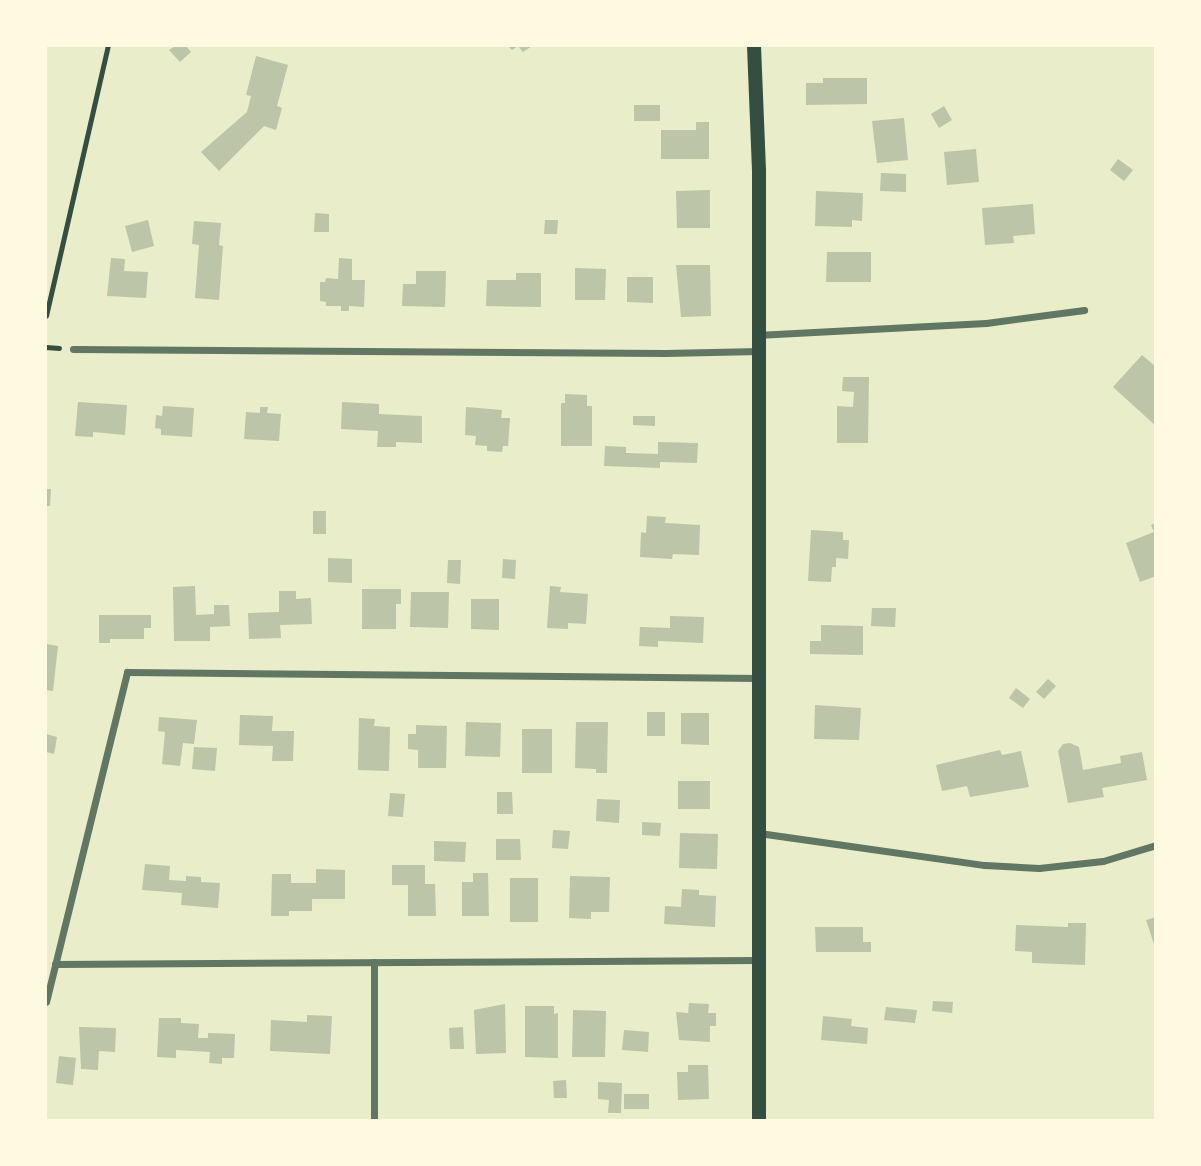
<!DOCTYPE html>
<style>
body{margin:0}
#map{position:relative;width:1201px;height:1166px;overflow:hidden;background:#e9edc9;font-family:Signika,sans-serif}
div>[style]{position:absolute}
.building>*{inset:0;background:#bcc5a7}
.path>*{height:4.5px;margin:-2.25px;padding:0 2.25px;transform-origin:2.25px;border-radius:2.25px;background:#344e41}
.minor>*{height:7px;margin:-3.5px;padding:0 3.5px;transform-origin:3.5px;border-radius:3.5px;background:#617663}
.secondary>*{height:14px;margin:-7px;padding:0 7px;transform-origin:7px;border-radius:7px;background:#344e41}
span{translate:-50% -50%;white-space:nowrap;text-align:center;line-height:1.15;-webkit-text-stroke:7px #fefae0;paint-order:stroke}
.frame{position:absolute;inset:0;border:47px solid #fefae0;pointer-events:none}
</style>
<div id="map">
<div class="building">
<i style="clip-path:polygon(175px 46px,186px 46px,191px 52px,180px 62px,169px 50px)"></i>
<i style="clip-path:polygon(508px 46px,532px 46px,523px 52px,518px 46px,512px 50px)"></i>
<i style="clip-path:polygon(256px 56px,288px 65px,277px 106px,282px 108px,276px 130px,264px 126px,219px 171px,201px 152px,247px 112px,251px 96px,246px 95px)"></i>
<i style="clip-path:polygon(823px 78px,867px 78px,867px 104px,806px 105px,806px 83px,823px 83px)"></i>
<i style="clip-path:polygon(634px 105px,660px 105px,660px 121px,634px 121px)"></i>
<i style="clip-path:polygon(944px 106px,952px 120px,939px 128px,931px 114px)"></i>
<i style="clip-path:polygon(904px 118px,908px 160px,877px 163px,872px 121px)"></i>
<i style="clip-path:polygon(696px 122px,709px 122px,709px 159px,661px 159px,661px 130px,696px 130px)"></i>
<i style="clip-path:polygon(976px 149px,979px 182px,947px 185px,944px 152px)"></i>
<i style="clip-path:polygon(1118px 159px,1133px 170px,1124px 181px,1110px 170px)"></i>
<i style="clip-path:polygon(881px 173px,906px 174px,906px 192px,880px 191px)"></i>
<i style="clip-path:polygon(710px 190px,710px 228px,677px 228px,676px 191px)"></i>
<i style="clip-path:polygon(816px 191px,863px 193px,862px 221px,852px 220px,852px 227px,815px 226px)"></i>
<i style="clip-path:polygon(1033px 204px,1035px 234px,1013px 236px,1014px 243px,985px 245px,982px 208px)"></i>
<i style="clip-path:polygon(315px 213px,329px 214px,329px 232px,314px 232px)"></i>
<i style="clip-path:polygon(148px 220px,154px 246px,132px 252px,125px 226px)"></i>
<i style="clip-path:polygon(545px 220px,558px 220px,557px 234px,544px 234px)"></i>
<i style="clip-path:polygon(194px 221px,221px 223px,219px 245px,223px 246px,219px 300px,195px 298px,199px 245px,192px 244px)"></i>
<i style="clip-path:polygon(827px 252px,871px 252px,871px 282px,826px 282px)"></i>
<i style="clip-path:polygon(111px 258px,125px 259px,124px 271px,148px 272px,146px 298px,107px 296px)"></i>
<i style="clip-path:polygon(339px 258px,352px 259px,352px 280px,365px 280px,364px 307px,349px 306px,349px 311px,341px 311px,341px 306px,326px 306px,326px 302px,320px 301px,320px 282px,325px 282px,326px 278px,338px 279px)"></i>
<i style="clip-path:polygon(676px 265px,710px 265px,711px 316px,681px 317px)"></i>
<i style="clip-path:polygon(575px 268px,606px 269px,605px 300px,575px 300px)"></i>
<i style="clip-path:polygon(416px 271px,446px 271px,445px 307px,402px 306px,403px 284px,416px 284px)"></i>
<i style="clip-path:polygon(516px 273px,541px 273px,541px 307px,486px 306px,487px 280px,516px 280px)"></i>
<i style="clip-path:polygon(627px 277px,653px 277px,653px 303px,627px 302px)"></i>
<i style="clip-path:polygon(1142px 355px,1156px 367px,1156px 426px,1113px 387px)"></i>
<i style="clip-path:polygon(843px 377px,869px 377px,868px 443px,837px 443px,837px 406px,853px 407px,854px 392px,842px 391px)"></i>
<i style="clip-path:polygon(565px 394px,587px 395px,587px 406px,592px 406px,592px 446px,561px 446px,561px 403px,565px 403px)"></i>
<i style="clip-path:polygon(78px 402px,127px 405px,125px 435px,93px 432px,93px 437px,75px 436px)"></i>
<i style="clip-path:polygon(342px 402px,379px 404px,379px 414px,422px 416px,422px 443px,396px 442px,396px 447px,377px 447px,378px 431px,341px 429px)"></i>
<i style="clip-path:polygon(163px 406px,194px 408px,192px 437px,161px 435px,161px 429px,155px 428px,156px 415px,162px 416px)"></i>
<i style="clip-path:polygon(260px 407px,268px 407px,267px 413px,281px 414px,279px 441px,244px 439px,246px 412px,260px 413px)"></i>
<i style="clip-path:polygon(466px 407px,502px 410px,501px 418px,510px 418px,508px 446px,503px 446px,502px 452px,487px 451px,487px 446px,475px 445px,476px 436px,465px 435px)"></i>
<i style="clip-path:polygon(633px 416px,655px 416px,655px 426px,633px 425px)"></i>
<i style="clip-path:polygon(658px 442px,698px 443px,697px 463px,660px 462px,660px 468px,604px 466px,605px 446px,626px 447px,626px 453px,658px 454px)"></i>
<i style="clip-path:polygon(46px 489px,51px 489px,50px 506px,46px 506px)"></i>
<i style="clip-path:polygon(313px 511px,326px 511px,326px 534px,313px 534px)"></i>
<i style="clip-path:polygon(647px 516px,666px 517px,665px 523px,700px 525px,699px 555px,673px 554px,672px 559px,640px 557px,641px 532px,646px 533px)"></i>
<i style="clip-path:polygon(1156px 523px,1156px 576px,1140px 582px,1126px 543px,1154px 532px,1151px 525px)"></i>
<i style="clip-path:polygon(811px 530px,843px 532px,843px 540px,849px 540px,848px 559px,836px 558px,836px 567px,832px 567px,831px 582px,808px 581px)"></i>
<i style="clip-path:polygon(328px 558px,352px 559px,352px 583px,328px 582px)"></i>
<i style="clip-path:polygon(503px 559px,516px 560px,515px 579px,502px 578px)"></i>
<i style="clip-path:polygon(448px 560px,461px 560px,460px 584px,447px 583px)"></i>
<i style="clip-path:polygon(195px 586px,196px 615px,214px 614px,214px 605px,229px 605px,230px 626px,210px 627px,210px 641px,174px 641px,173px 587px)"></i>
<i style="clip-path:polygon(550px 586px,561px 587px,560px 592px,588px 594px,586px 624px,568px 623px,568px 629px,547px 628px)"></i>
<i style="clip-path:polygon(362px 589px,401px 589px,401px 604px,396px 604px,396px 629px,362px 629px)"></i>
<i style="clip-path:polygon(279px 591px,296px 591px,296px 599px,311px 598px,312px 624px,280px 625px,281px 638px,249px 639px,248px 613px,279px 612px)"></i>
<i style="clip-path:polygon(411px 592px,449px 592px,448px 628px,410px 627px)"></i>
<i style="clip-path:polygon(471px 599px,499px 599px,499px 630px,471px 629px)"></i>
<i style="clip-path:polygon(872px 608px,896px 608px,895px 627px,871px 626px)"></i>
<i style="clip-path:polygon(99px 615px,151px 615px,151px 628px,144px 628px,144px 639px,110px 639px,110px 643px,99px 643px)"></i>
<i style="clip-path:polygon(670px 616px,704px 617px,703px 643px,658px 641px,658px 647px,639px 646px,640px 627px,670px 628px)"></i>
<i style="clip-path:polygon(821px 625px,863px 626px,863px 655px,810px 654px,810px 641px,821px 641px)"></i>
<i style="clip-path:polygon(46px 644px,58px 646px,53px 691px,46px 690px)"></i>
<i style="clip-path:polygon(1048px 679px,1056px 686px,1044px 699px,1036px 692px)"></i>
<i style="clip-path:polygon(1016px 688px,1030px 699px,1023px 708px,1009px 698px)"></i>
<i style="clip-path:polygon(815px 705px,861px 708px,859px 740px,814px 739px)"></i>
<i style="clip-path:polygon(647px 712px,665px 712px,665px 736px,647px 736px)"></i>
<i style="clip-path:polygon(681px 713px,709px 713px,709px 745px,681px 744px)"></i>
<i style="clip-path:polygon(240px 715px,273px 716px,272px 731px,294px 731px,293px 761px,272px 761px,273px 746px,239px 745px)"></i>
<i style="clip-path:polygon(159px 717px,197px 720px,194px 744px,183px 743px,180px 766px,162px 764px,165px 732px,158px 731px)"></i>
<i style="clip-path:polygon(359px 718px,375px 719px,374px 726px,390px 727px,389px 771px,358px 770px)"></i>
<i style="clip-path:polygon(466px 722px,501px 723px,500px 757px,465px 756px)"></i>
<i style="clip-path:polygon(576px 722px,608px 722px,607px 773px,596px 773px,596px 769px,575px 768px)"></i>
<i style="clip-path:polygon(416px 725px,447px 726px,446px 768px,418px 768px,418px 750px,408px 749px,408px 734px,416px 734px)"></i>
<i style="clip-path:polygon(522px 729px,552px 729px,552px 773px,522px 773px)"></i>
<i style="clip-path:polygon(46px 734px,57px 737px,54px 754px,46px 752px)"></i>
<i style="clip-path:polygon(1070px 743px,1079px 747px,1083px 770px,1121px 763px,1120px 756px,1142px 752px,1147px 780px,1102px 788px,1104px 797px,1068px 803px,1058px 751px,1063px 744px)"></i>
<i style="clip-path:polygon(194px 747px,217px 748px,215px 771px,192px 769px)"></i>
<i style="clip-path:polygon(1000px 750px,1002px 755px,1021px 751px,1029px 787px,970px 797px,967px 786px,942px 791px,936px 765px)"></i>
<i style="clip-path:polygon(678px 781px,710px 781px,710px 809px,678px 809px)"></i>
<i style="clip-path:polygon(497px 792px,512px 792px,513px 814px,497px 814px)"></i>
<i style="clip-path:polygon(390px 793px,405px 794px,403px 817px,388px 816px)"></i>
<i style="clip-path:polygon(597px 799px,620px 800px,619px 823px,596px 821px)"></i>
<i style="clip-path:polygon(642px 822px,661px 823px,660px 836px,642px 835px)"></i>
<i style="clip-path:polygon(553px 830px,570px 831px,568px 849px,552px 848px)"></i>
<i style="clip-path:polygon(680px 833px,718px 834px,717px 869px,679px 868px)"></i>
<i style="clip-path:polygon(496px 839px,520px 839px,521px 860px,496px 860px)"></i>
<i style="clip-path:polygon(434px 841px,466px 842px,465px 862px,434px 861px)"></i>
<i style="clip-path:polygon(145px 864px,170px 866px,169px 880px,186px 881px,186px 876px,201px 877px,201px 882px,220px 883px,218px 908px,181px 905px,182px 893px,142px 890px)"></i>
<i style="clip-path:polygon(392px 865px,425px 865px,425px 884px,435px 884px,436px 916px,408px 916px,408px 885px,392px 885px)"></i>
<i style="clip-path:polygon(316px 869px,345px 870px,345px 899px,312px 899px,312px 911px,289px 911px,289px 916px,271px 916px,272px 874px,291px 874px,291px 883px,316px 883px)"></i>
<i style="clip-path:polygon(473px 873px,488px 873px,489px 916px,462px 916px,462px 882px,473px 882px)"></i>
<i style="clip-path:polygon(570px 876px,610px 877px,609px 912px,591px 912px,591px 919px,569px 918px)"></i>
<i style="clip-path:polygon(510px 878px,538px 878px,538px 922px,510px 922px)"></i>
<i style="clip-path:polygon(682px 889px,699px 890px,699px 895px,716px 896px,715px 927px,664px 924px,665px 906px,681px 907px)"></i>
<i style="clip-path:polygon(1156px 917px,1156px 947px,1155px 947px,1146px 920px)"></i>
<i style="clip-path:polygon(1068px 923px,1086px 923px,1085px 965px,1032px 963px,1032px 952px,1015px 951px,1016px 925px,1068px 927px)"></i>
<i style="clip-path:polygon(815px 927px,863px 927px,863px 942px,871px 942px,871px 952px,816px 952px)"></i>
<i style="clip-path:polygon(933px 1001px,953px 1002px,952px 1013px,932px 1011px)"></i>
<i style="clip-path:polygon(689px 1003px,709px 1004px,708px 1013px,716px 1013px,716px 1026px,710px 1026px,710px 1042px,679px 1040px,676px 1012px,688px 1013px)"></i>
<i style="clip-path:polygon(505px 1004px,506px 1053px,476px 1054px,474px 1010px)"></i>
<i style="clip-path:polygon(525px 1006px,554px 1006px,554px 1014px,558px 1013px,558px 1058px,525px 1057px)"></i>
<i style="clip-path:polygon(886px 1007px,917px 1010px,915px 1023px,884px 1020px)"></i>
<i style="clip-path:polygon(573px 1010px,606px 1011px,605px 1057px,572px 1057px)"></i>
<i style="clip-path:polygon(307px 1015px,332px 1016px,330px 1054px,270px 1051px,271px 1020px,307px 1022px)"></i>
<i style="clip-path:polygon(823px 1016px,852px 1019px,851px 1026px,868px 1028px,867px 1044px,821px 1040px)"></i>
<i style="clip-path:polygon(159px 1018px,181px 1018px,181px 1023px,199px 1024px,198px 1038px,208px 1038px,208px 1033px,235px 1034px,234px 1058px,222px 1058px,222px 1064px,209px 1063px,210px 1052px,176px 1050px,176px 1058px,157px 1057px)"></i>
<i style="clip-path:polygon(79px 1027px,116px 1028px,115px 1052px,99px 1051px,98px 1070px,81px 1069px)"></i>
<i style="clip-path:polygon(463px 1027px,464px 1049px,450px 1049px,449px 1028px)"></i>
<i style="clip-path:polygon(624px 1030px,649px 1032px,648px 1052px,622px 1050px)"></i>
<i style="clip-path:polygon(59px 1056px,76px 1058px,73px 1085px,56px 1083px)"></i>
<i style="clip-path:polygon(688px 1065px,708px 1065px,709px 1099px,678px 1100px,677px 1072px,688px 1072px)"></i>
<i style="clip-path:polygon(566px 1080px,567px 1098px,554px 1098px,553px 1081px)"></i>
<i style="clip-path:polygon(598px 1082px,622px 1083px,621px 1113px,608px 1113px,609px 1100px,598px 1099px)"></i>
<i style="clip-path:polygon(624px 1094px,649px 1094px,649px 1109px,624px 1109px)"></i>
</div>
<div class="path">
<i style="left:46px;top:316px;width:277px;rotate:-77.1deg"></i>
<i style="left:46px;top:347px;width:13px;rotate:4deg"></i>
</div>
<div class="minor">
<i style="left:759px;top:335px;width:227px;rotate:-3deg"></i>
<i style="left:986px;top:323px;width:99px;rotate:-7.6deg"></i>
<i style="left:73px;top:349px;width:592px;rotate:0.39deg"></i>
<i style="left:665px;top:353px;width:94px;rotate:-1.2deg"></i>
<i style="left:759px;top:833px;width:228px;rotate:8.1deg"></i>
<i style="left:985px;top:865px;width:54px;rotate:3.2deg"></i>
<i style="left:1039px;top:868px;width:64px;rotate:-6.2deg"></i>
<i style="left:1103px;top:861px;width:55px;rotate:-16.8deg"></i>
<i style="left:55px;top:964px;width:703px;rotate:-0.33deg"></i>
<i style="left:46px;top:1002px;width:340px;rotate:-76.2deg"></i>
<i style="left:127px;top:672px;width:632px;rotate:0.54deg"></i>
<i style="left:374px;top:1120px;width:158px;rotate:-90deg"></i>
</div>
<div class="secondary">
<i style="left:754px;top:46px;width:124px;rotate:87.7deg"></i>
<i style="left:759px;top:170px;width:950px;rotate:90deg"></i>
</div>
<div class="frame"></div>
</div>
